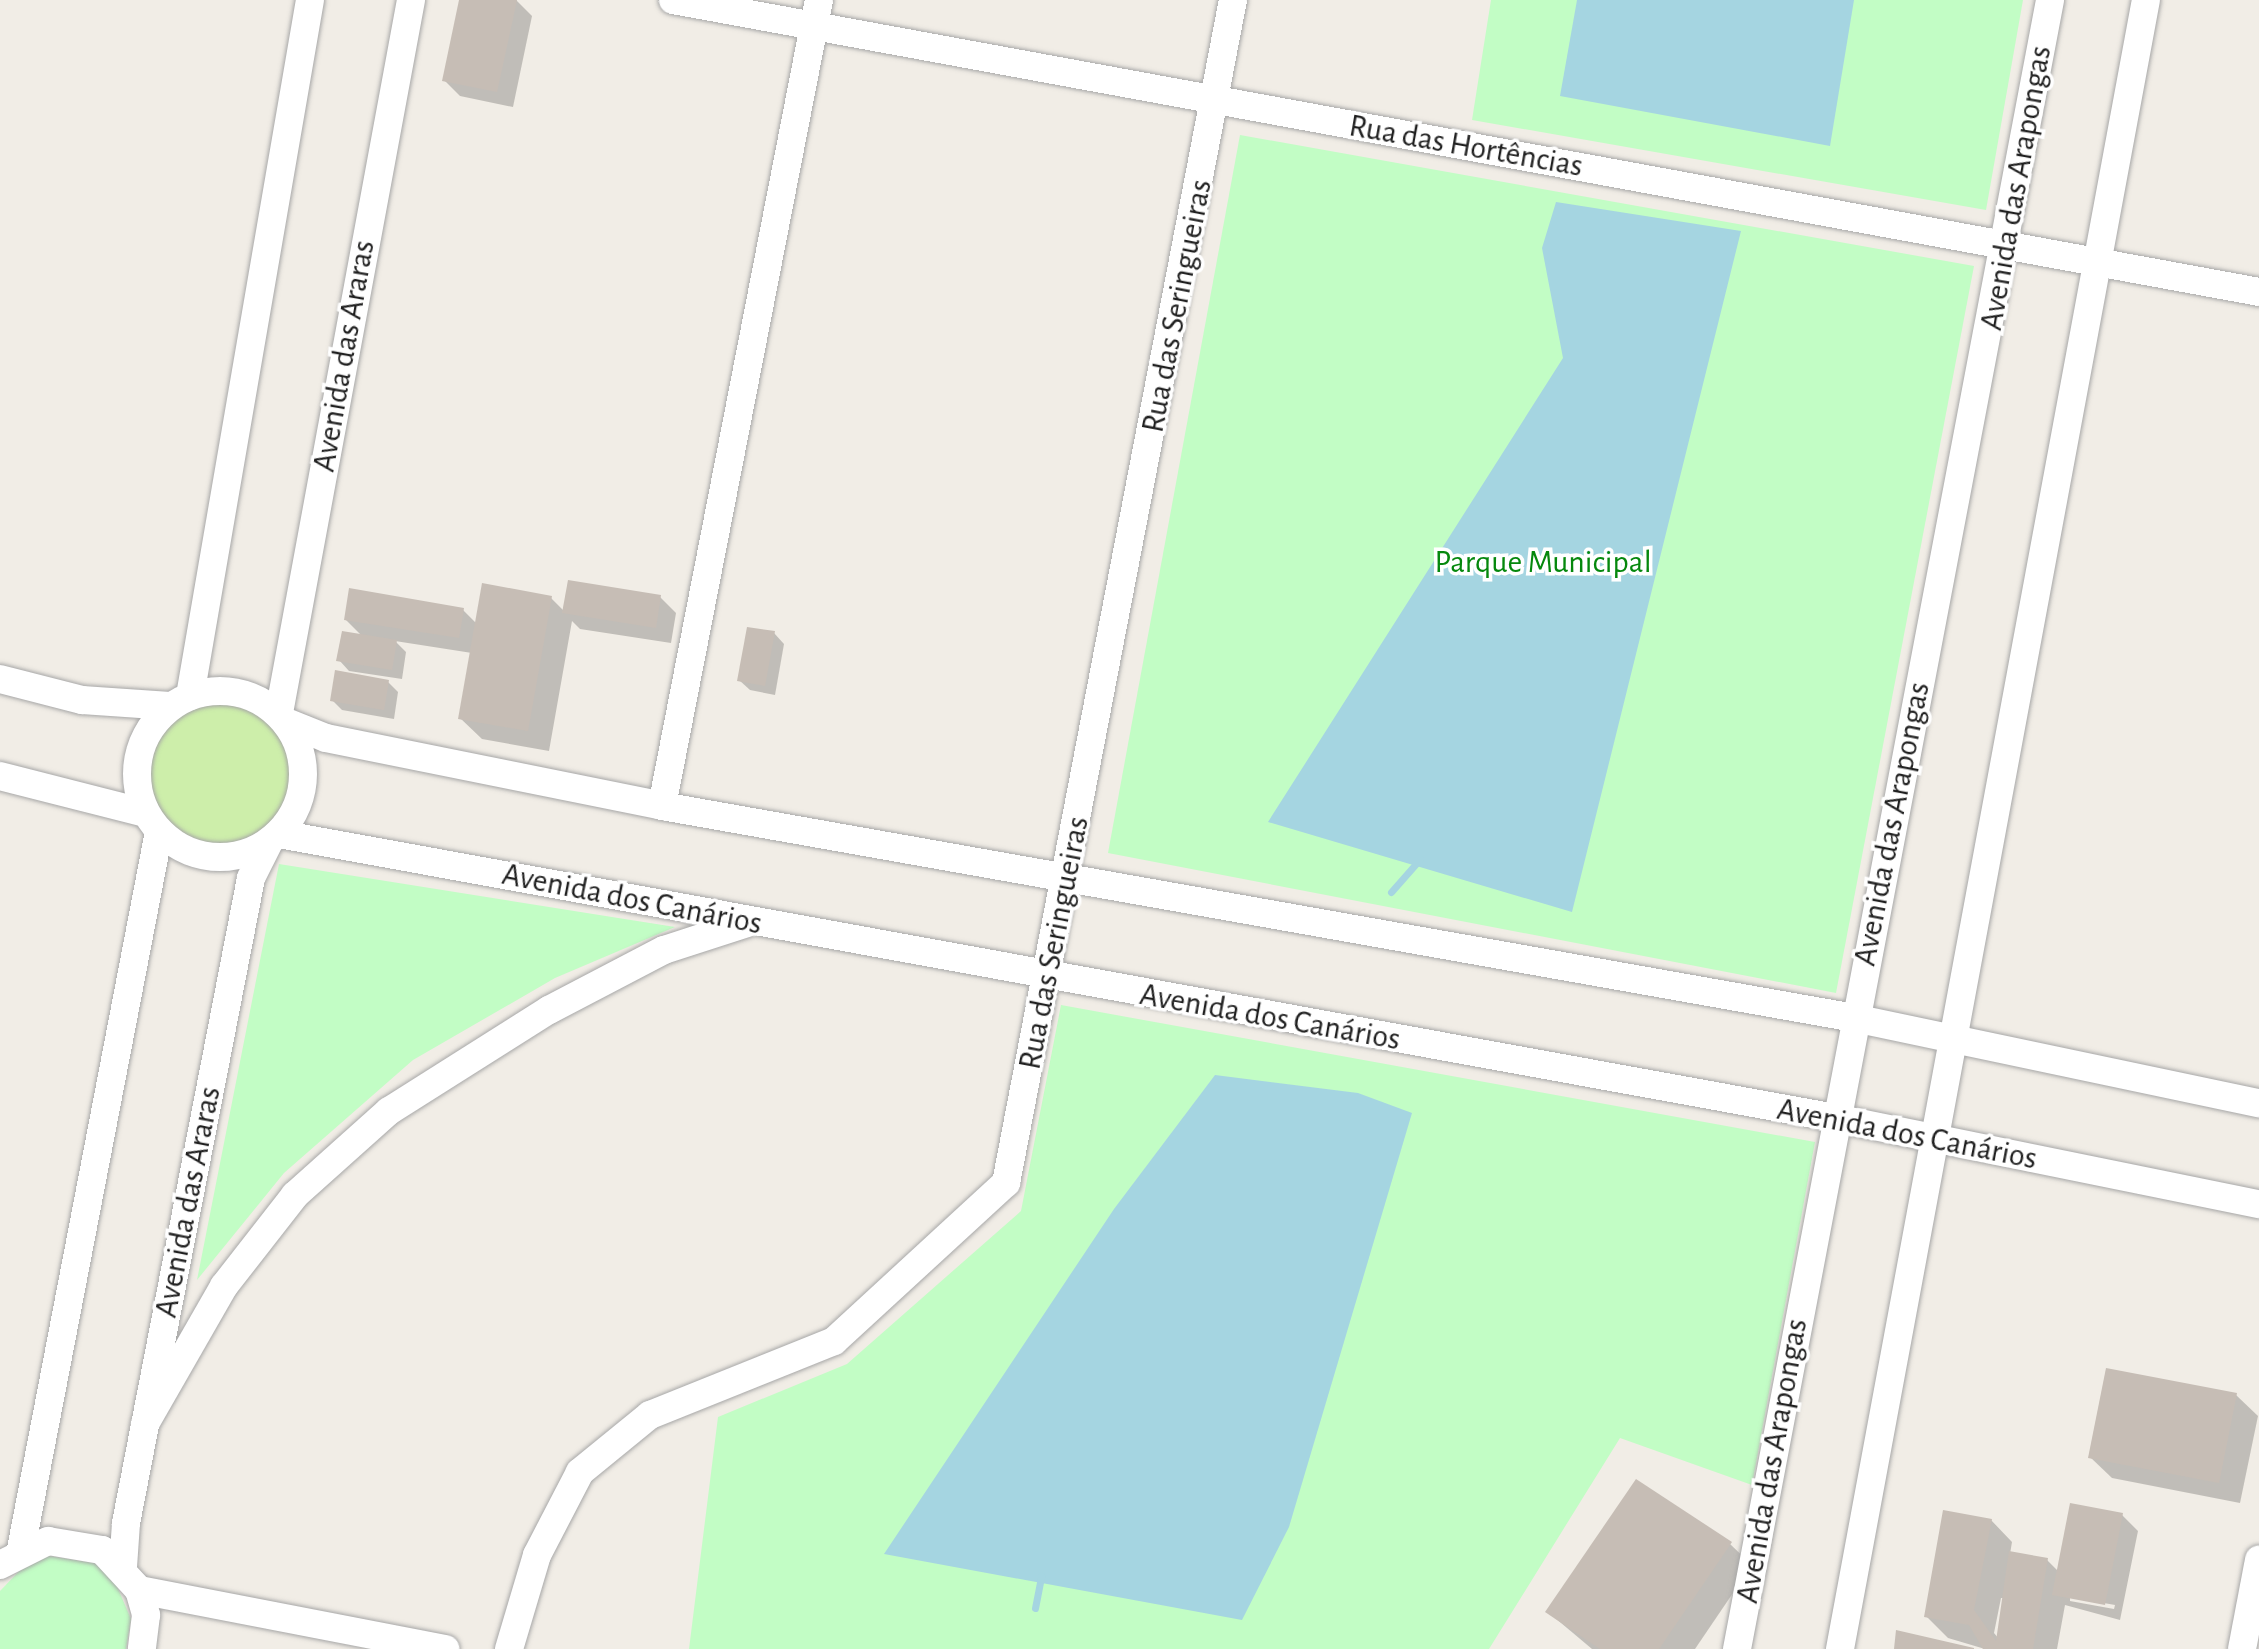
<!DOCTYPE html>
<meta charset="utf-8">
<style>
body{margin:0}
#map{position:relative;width:2259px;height:1649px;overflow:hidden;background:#f1ede6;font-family:"Alegreya Sans",sans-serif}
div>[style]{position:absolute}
.grass>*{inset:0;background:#cdeeaa}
.round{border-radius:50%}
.park>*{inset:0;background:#c2fdc5}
.water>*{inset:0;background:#a5d5e1}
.shadow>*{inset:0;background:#0003}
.stream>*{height:7px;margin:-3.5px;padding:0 3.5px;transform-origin:3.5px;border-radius:3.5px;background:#a5d5e1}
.building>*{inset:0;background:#c6bdb5}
.roads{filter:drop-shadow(0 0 2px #a7a7a7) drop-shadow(0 0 2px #a7a7a7)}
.minor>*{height:28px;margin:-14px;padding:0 14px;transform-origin:14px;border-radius:14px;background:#fff}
.minor>.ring{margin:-14px;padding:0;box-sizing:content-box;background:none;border:28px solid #fff;border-radius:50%}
span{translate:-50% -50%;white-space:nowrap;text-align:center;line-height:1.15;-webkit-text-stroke:7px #fff;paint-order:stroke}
.street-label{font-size:32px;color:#202020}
.park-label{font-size:32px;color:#05880d}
</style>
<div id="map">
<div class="grass">
<i class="round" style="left:148px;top:702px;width:144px;height:144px"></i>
</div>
<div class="park">
<i style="clip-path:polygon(1491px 0,2023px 0,1986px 210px,1472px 120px)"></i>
<i style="clip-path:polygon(1240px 135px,1974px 266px,1836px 993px,1108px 853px)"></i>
<i style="clip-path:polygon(279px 864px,675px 927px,555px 978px,413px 1060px,284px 1173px,197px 1280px)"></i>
<i style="clip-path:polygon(1061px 1005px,1815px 1142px,1752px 1485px,1620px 1438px,1489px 1649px,689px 1649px,718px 1417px,847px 1364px,1021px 1211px)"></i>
<i style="clip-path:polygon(49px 1556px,94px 1563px,113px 1577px,131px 1619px,126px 1649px,0 1649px,0 1591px,27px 1563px)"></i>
</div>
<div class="water">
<i style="clip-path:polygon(1577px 0,1854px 0,1830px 146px,1560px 96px)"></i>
<i style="clip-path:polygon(1556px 202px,1741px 231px,1572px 912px,1268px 822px,1563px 358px,1542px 248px)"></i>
<i style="clip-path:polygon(1215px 1075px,1358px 1093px,1412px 1113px,1289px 1527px,1242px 1620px,884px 1554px,1114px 1209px)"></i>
</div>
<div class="shadow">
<i style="clip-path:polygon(461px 0,516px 0,532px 16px,513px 107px,460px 96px,444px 80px)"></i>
<i style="clip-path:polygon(660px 597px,676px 613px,671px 643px,580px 629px,572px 621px,549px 751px,482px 739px,460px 718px,472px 653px,395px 641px,406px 652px,402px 679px,349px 671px,339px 660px,362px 636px,346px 620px,463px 610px,477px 624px,551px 598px,564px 611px)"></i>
<i style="clip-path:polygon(774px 633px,784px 644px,775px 695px,750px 690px,739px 680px)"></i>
<i style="clip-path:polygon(388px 682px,398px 692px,394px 719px,342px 710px,332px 700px)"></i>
<i style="clip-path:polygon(2236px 1395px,2258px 1416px,2240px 1503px,2112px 1478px,2090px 1457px)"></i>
<i style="clip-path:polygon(evenodd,2122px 1515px,2138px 1531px,2120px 1620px,2065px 1605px,2057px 1649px,1985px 1649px,1948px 1638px,1926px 1616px,1991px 1520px,2012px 1542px,2010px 1554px,2047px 1560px,2059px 1572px,2122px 1515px,2070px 1597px,2115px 1605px,2114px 1609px,2070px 1601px,2070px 1597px,2122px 1515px,2001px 1598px,2005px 1598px,1999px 1639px,1994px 1633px,2001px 1598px)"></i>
<i style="clip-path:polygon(1730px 1544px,1752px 1565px,1695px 1649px,1592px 1649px,1548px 1612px)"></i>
</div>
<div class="stream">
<i style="left:1391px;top:892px;width:44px;rotate:-48.7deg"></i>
<i style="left:1035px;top:1608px;width:33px;rotate:-79deg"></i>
</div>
<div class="building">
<i style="clip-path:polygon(459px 0,517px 0,497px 92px,442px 81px)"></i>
<i style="clip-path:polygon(568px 580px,661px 595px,656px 628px,562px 613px)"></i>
<i style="clip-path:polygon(482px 583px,552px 596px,528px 731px,458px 719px)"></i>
<i style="clip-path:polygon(349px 588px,464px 608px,459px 638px,344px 620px)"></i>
<i style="clip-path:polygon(747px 627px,775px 631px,765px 686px,737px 681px)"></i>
<i style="clip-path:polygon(342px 631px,397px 640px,392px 670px,336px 661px)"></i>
<i style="clip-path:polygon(335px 670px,389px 680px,384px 710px,330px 701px)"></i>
<i style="clip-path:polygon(2106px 1368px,2237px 1393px,2219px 1483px,2088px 1458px)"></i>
<i style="clip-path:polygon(1636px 1479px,1732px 1542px,1659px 1649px,1600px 1649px,1545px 1612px)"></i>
<i style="clip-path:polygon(2070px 1503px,2123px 1513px,2105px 1605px,2052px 1595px)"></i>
<i style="clip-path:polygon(1943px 1510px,1992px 1519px,1974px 1610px,1996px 1641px,2009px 1551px,2048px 1558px,2033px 1649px,1983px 1649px,1969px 1625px,1924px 1617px)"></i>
<i style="clip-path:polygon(1896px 1630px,1974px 1648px,1974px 1649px,1894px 1649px)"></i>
</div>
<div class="roads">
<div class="minor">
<i style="left:673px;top:0;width:1613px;rotate:10.43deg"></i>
<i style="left:0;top:679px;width:85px;rotate:14.4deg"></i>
<i style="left:82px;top:700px;width:88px;rotate:3.9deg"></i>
<i class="ring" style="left:137px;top:691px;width:138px;height:138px"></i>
<i style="left:190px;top:696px;width:706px;rotate:-80.22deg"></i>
<i style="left:279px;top:713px;width:725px;rotate:-79.51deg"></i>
<i style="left:286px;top:722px;width:43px;rotate:21.8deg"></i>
<i style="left:326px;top:738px;width:343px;rotate:11.4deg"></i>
<i style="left:662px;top:806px;width:1211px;rotate:10.08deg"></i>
<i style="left:1854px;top:1018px;width:414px;rotate:11.9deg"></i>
<i style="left:0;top:776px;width:150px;rotate:14.3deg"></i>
<i style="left:662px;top:806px;width:821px;rotate:-78.98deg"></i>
<i style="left:279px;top:834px;width:1582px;rotate:10.34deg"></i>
<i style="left:1835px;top:1118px;width:433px;rotate:11.5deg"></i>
<i style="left:145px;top:1424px;width:159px;rotate:-60.2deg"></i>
<i style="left:224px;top:1286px;width:115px;rotate:-52deg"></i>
<i style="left:295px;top:1195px;width:126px;rotate:-41.8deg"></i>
<i style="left:389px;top:1111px;width:189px;rotate:-32.3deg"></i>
<i style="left:549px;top:1010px;width:130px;rotate:-27.6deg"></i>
<i style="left:664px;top:950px;width:87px;rotate:-18deg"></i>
<i style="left:21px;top:1549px;width:730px;rotate:-79.11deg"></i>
<i style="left:0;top:1565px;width:54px;rotate:-26.6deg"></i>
<i style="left:48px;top:1541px;width:55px;rotate:9.5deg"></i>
<i style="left:102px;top:1550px;width:54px;rotate:47.2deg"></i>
<i style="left:139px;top:1590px;width:26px;rotate:74deg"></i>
<i style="left:146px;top:1615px;width:34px;rotate:97deg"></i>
<i style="left:123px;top:1567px;width:44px;rotate:-86.1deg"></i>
<i style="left:126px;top:1523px;width:657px;rotate:-79.03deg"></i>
<i style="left:251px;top:878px;width:40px;rotate:-63.4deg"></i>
<i style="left:139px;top:1590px;width:312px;rotate:10.9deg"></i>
<i style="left:509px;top:1649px;width:98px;rotate:-73.4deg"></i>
<i style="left:537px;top:1555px;width:93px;rotate:-62.6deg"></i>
<i style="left:580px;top:1472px;width:90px;rotate:-39.2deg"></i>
<i style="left:650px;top:1415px;width:198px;rotate:-21.9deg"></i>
<i style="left:834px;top:1341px;width:234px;rotate:-42.6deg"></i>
<i style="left:1006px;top:1183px;width:1205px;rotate:-79.14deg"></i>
<i style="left:1737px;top:1649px;width:1678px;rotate:-79.25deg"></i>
<i style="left:1840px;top:1649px;width:1677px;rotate:-79.49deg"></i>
<i style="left:2242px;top:1649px;width:91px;rotate:-79.2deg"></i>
</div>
</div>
<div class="street-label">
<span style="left:1466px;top:146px;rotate:10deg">Rua das Hortências</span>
<span style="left:2016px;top:188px;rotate:-80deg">Avenida das Arapongas</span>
<span style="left:1177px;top:306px;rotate:-79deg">Rua das Seringueiras</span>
<span style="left:344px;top:356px;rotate:-80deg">Avenida das Araras</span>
<span style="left:1892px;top:824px;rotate:-79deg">Avenida das Arapongas</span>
<span style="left:632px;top:899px;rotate:11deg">Avenida dos Canários</span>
<span style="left:1054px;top:943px;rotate:-79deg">Rua das Seringueiras</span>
<span style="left:1270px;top:1017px;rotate:10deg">Avenida dos Canários</span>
<span style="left:1907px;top:1134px;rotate:11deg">Avenida dos Canários</span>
<span style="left:188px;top:1202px;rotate:-79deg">Avenida das Araras</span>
<span style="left:1772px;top:1461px;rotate:-80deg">Avenida das Arapongas</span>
</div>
<div class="park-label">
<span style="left:1543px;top:562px">Parque Municipal</span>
</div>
</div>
